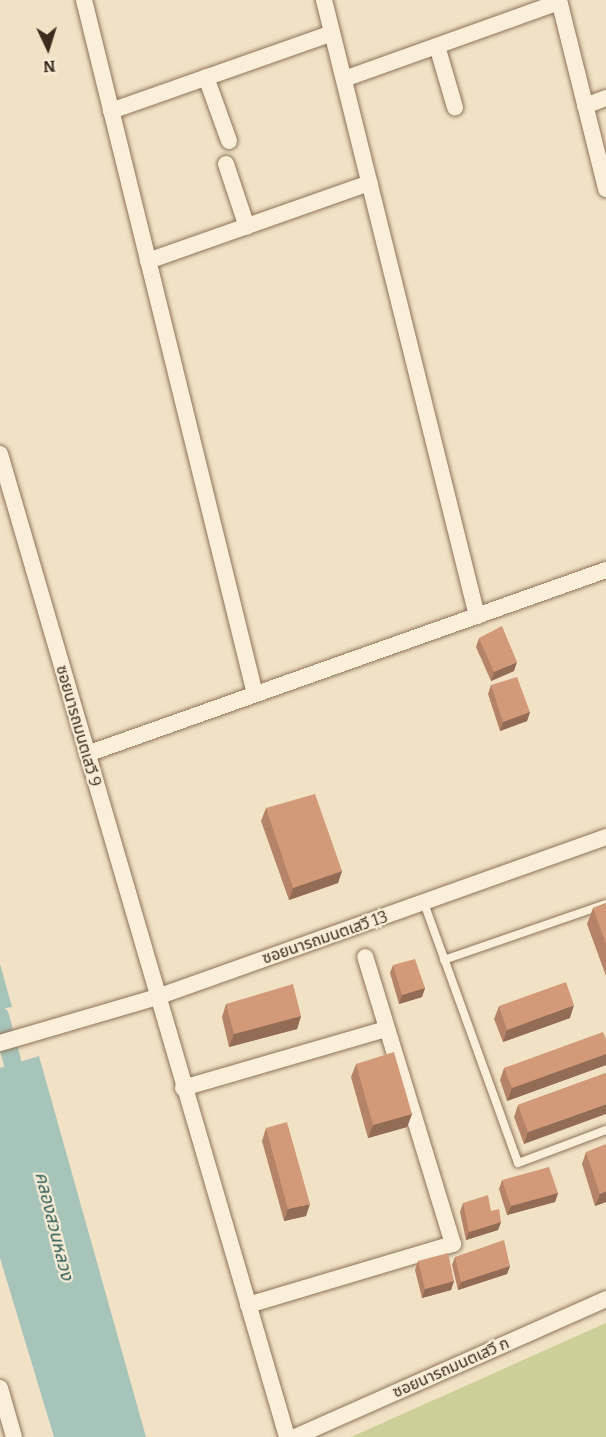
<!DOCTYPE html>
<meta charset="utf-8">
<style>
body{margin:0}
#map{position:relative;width:606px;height:1437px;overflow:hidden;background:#f1e2c5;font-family:Bitter,"Noto Sans Thai",serif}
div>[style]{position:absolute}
.green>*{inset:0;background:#ccd098}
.water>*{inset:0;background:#a7c4ba}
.canal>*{height:18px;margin:-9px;padding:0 9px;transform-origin:9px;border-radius:9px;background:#a7c4ba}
.roads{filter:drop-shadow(0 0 2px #8e7359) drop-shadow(0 0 2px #8e7359)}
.service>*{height:8px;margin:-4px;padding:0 4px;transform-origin:4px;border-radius:4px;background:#fbefd9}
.minor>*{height:16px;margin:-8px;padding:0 8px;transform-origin:8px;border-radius:8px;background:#fbefd9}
.wall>*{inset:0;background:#b58468}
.shaded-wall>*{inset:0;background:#936c55}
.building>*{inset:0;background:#d29a79}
span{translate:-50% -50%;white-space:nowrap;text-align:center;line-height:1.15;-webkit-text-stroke:4.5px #f8ecd5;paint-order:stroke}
.street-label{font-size:16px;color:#3d2c1e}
.water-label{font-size:18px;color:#2d5d58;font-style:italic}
.north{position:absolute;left:18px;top:18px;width:60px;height:60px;-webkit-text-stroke:4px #f8ecd5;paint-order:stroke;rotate:176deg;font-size:16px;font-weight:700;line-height:24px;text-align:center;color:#3d2c1e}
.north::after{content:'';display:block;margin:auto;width:21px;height:27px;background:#3d2c1e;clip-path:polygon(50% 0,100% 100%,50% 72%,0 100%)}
</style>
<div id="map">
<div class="green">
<i style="clip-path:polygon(606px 1323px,606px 1437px,351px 1437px)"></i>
</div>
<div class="water">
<i style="clip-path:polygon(0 964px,12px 1007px,0 1009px)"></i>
<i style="clip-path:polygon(39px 1056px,146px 1437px,54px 1437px,0 1258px,0 1068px)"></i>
</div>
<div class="canal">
<i style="left:0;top:1016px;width:73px;rotate:75deg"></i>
</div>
<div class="roads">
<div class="service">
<i style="left:424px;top:903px;width:276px;rotate:70.1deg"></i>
<i style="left:518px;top:1163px;width:94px;rotate:-20.6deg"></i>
<i style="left:444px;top:960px;width:171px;rotate:-19.1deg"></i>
</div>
<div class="minor">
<i style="left:84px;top:0;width:715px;rotate:76.16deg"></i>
<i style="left:324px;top:0;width:635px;rotate:76.05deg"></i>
<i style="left:559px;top:0;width:195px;rotate:76deg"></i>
<i style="left:437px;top:46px;width:64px;rotate:73.6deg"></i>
<i style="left:206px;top:77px;width:68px;rotate:70.2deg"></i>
<i style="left:344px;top:79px;width:228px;rotate:-19.7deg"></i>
<i style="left:585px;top:106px;width:22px;rotate:-21deg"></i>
<i style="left:111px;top:111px;width:234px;rotate:-19.4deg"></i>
<i style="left:226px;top:164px;width:66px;rotate:71.6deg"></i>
<i style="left:148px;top:261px;width:235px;rotate:-19.4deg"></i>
<i style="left:0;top:454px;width:1024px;rotate:73.72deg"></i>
<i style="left:87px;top:754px;width:551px;rotate:-19.52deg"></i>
<i style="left:0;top:1043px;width:164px;rotate:-16.3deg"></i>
<i style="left:157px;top:997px;width:477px;rotate:-19.6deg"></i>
<i style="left:183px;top:1088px;width:211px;rotate:-16.2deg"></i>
<i style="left:248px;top:1305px;width:214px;rotate:-16.6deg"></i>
<i style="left:453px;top:1244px;width:300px;rotate:-107deg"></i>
<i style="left:0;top:1388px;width:51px;rotate:74.1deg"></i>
<i style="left:295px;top:1437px;width:340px;rotate:-23.9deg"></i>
</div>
</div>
<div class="wall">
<i style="clip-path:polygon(479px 638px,514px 671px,491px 681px,476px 647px)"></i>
<i style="clip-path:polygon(491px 685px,530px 712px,527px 721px,500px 731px,488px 694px)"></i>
<i style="clip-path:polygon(266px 808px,342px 871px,338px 883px,289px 900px,261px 821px)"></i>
<i style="clip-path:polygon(606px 903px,606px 976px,587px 924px,593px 908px)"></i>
<i style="clip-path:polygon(393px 965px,425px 988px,422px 997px,399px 1004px,390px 973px)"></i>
<i style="clip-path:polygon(226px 1004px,301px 1016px,297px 1029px,229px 1047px,222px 1017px)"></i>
<i style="clip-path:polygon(499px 1006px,570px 1018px,503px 1042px,494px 1019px)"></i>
<i style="clip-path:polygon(606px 1039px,606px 1065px,507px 1101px,500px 1080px,504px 1068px)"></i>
<i style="clip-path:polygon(356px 1064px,412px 1114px,407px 1127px,368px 1138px,351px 1077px)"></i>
<i style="clip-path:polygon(606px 1073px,524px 1144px,514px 1117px,518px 1105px)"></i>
<i style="clip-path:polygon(266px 1128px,306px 1216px,284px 1221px,262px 1141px)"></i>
<i style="clip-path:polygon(586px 1152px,606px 1202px,595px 1206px,582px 1164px)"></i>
<i style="clip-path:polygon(502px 1180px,558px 1193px,555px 1202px,507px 1215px,499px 1189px)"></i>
<i style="clip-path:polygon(463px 1203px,491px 1211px,501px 1222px,498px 1230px,466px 1240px,460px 1212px)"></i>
<i style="clip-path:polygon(455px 1257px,510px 1266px,507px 1274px,458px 1290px,452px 1265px)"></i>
<i style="clip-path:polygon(418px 1261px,454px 1281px,451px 1290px,422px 1298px,415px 1270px)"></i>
</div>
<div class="shaded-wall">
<i style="clip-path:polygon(517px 662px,514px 671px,491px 681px,494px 672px)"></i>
<i style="clip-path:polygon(530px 712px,527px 721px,500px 731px,503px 722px)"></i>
<i style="clip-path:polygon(342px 871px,338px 883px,289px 900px,293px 888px)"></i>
<i style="clip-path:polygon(425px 988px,422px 997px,399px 1004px,402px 995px)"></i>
<i style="clip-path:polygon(574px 1005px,570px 1018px,503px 1042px,507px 1030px)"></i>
<i style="clip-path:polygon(301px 1016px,297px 1029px,229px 1047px,234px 1034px)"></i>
<i style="clip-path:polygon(606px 1054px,606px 1065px,507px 1101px,512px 1088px)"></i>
<i style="clip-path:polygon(606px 1104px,606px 1114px,524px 1144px,528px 1132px)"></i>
<i style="clip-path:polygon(412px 1114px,407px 1127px,368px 1138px,373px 1125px)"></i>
<i style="clip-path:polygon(606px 1191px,606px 1202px,595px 1206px,600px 1194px)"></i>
<i style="clip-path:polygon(558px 1193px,555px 1202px,507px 1215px,511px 1206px)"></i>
<i style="clip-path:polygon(310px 1204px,306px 1216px,284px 1221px,288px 1209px)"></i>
<i style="clip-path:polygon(501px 1222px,498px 1230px,466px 1240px,469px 1232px)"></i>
<i style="clip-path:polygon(510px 1266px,507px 1274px,458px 1290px,461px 1282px)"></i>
<i style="clip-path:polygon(454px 1281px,451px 1290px,422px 1298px,425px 1289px)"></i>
</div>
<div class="building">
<i style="clip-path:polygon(502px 626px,517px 662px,494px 672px,479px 638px)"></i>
<i style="clip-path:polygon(517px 677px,530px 712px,503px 722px,491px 685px)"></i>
<i style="clip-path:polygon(315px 794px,342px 871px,293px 888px,266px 808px)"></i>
<i style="clip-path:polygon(606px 903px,606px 944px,593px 908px)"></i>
<i style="clip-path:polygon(415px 959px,425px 988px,402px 995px,393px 965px)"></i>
<i style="clip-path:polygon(566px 982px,574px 1005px,507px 1030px,499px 1006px)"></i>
<i style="clip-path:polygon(293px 984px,301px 1016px,234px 1034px,226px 1004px)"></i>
<i style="clip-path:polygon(603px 1032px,606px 1039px,606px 1054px,512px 1088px,504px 1068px)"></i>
<i style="clip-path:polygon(394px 1052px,412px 1114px,373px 1125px,356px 1064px)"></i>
<i style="clip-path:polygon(606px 1073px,606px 1104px,528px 1132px,518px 1105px)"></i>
<i style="clip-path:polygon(287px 1122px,310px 1204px,288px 1209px,266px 1128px)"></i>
<i style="clip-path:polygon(606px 1144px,606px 1191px,600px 1194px,586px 1152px)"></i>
<i style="clip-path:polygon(549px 1167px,558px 1193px,511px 1206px,502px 1180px)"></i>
<i style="clip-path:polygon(488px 1195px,491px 1211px,499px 1209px,501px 1222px,469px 1232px,463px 1203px)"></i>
<i style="clip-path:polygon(504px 1240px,510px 1266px,461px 1282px,455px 1257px)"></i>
<i style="clip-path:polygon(448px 1253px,454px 1281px,425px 1289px,418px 1261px)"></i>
</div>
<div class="street-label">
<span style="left:78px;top:726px;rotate:74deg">ซอยนารถมนตเสวี 9</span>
<span style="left:325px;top:938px;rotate:-19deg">ซอยนารถมนตเสวี 13</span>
<span style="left:451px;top:1368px;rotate:-24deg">ซอยนารถมนตเสวี ก</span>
</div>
<div class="water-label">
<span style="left:54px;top:1226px;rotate:76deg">คลองสวนหลวง</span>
</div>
<div class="north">N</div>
</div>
